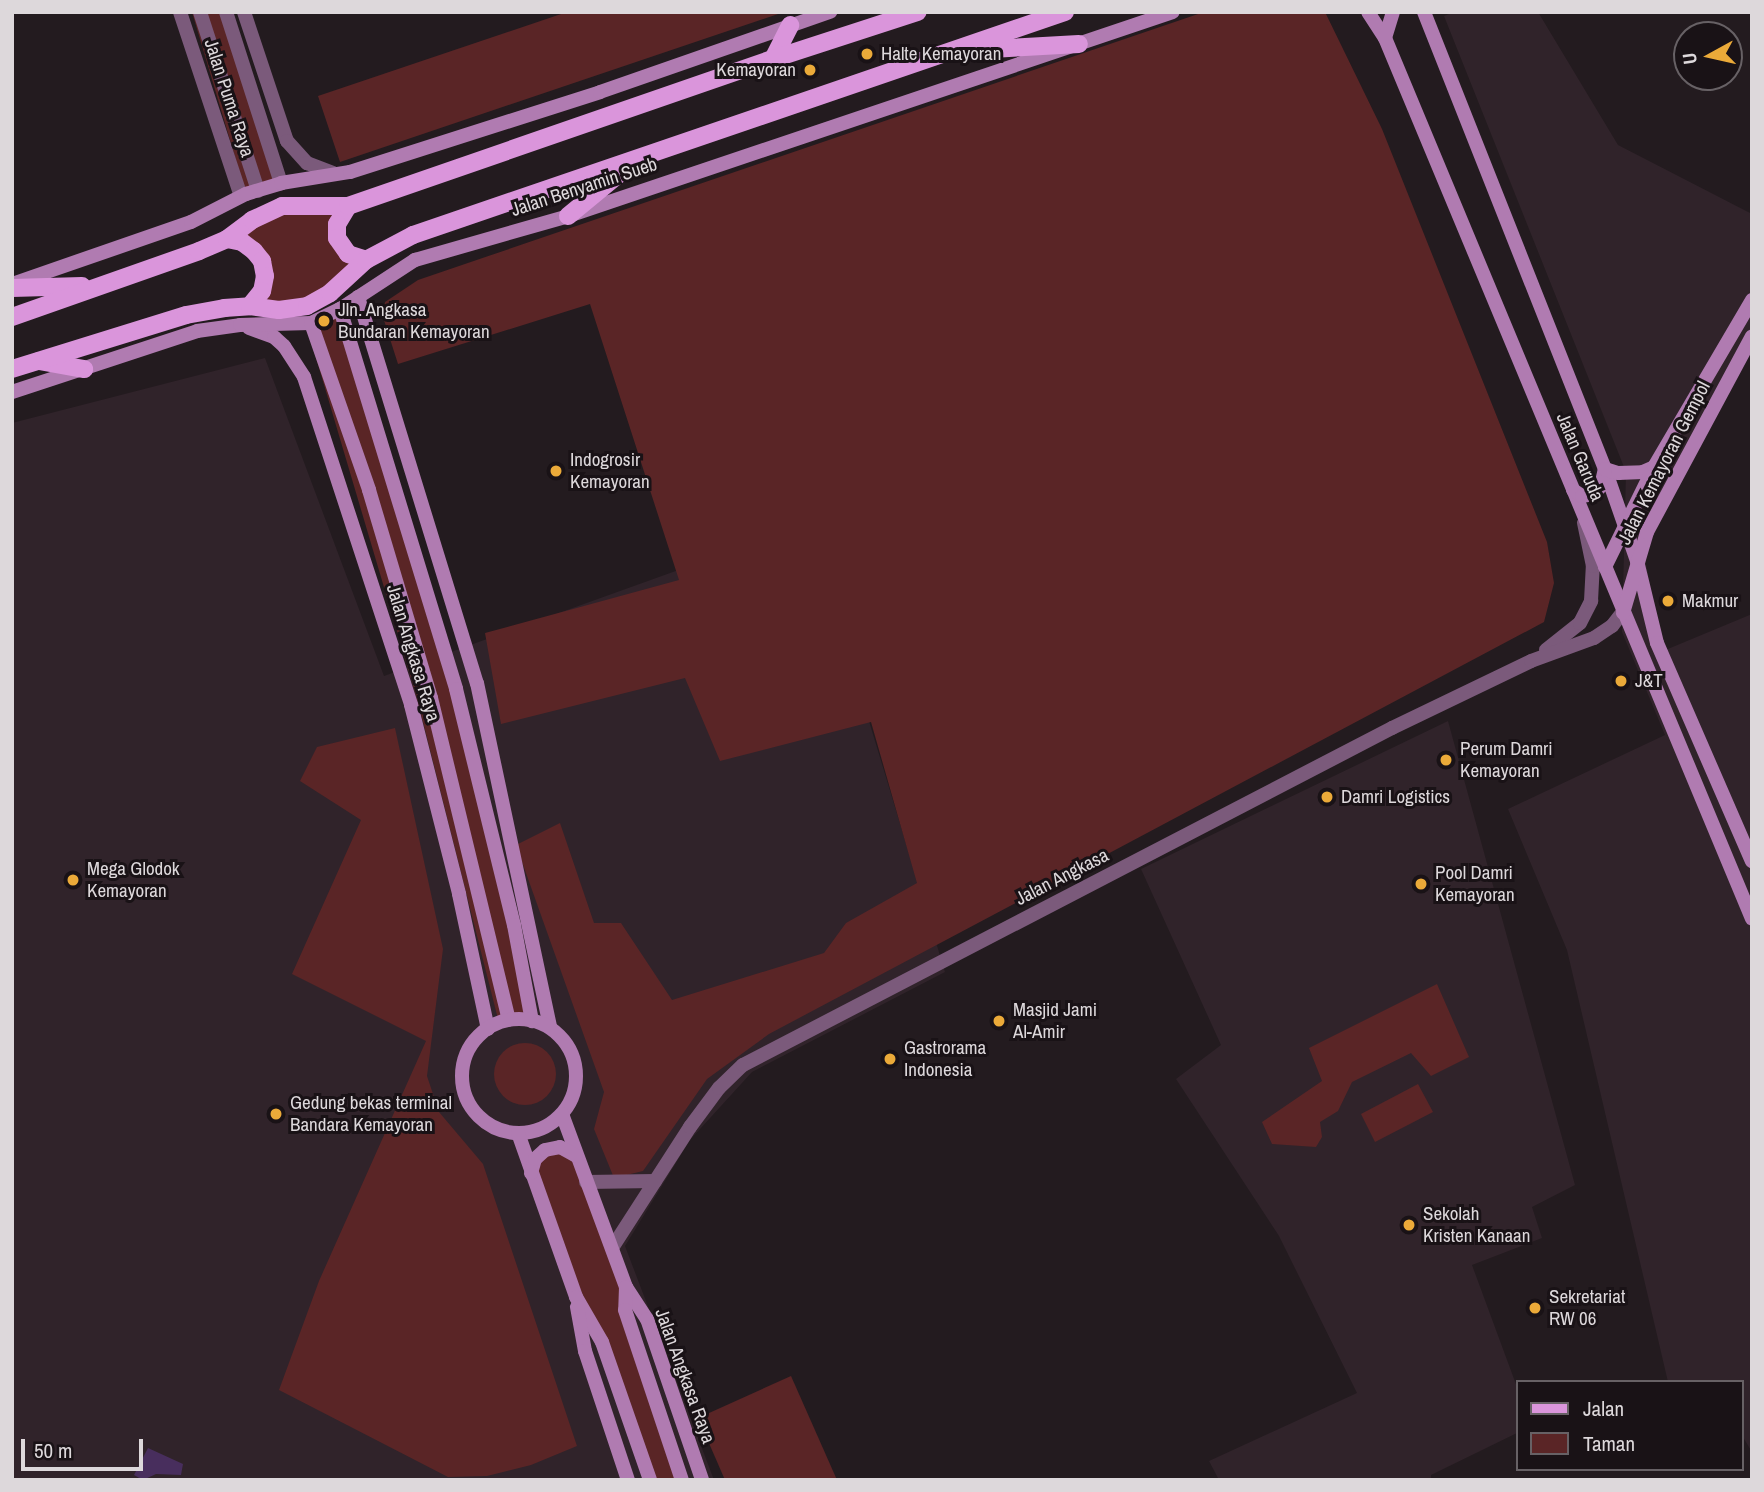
<!DOCTYPE html>
<style>
body{margin:0}
#map{position:relative;width:1764px;height:1492px;overflow:hidden;background:#231b1f;font-family:"Archivo Narrow",sans-serif}
div>[style]{position:absolute}
.built>*{inset:0;background:#30232a}
.green>*{inset:0;background:#5a2526}
.round{border-radius:50%}
.water>*{inset:0;background:#482e5d}
.tertiary>*{height:14px;margin:-7px;padding:0 7px;transform-origin:7px;border-radius:7px;background:#7b5a7b}
.secondary>*{height:14px;margin:-7px;padding:0 7px;transform-origin:7px;border-radius:7px;background:#b07bb1}
.secondary>.ring{margin:-7px;padding:0;box-sizing:content-box;background:none;border:14px solid #b07bb1;border-radius:50%}
.primary>*{height:18px;margin:-9px;padding:0 9px;transform-origin:9px;border-radius:9px;background:#da95db}
.dots>*{width:19px;height:19px;translate:-50% -50%;box-sizing:border-box;border:4px solid #191216;border-radius:50%}
span{translate:-50% -50%;white-space:nowrap;text-align:center;line-height:1.15;-webkit-text-stroke:6px #191216;paint-order:stroke}
.poi-label{font-size:19px;color:#ddd8db}
.left{translate:0 -50%;text-align:left}
.right{translate:-100% -50%;text-align:right}
.street-label{font-size:19px;color:#ddd8db}
.frame{position:absolute;inset:0;border:14px solid #ddd8db;pointer-events:none}
.legend{position:absolute;left:1516px;top:1380px;width:228px;height:91px;box-sizing:border-box;background:#191216;border:2px solid #676165;margin:0;padding:9px 12px;list-style:none;font-size:21px;color:#ddd8db}
.legend li{display:flex;align-items:center;gap:14px;height:35px}
.legend b{width:35px;border:2px solid #676165}
.north{position:absolute;left:1673px;top:21px;width:70px;height:70px;box-sizing:border-box;background:#191216;border:2px solid #676165;border-radius:50%;rotate:262deg;font-size:19px;font-weight:700;line-height:28px;text-align:center;color:#ddd8db}
.north::after{content:'';display:block;margin:auto;width:24px;height:32px;background:#ebaa39;clip-path:polygon(50% 0,100% 100%,50% 72%,0 100%)}
.scale{position:absolute;left:21px;top:1439px;width:122px;height:32px;box-sizing:border-box;border:4px solid #ddd8db;border-top:0;padding-left:9px;font-size:21px;line-height:24px;white-space:nowrap;color:#ddd8db;-webkit-text-stroke:5px #191216;paint-order:stroke}
</style>
<div id="map">
<div class="built">
<i style="clip-path:polygon(1454px 12px,1538px 12px,1618px 145px,1752px 214px,1752px 349px,1647px 532px,1646px 564px,1663px 651px,1752px 614px,1752px 1452px,1741px 1434px,1741px 1382px,1668px 1382px,1567px 950px,1508px 809px,1665px 735px,1622px 632px,1626px 472px,1444px 16px)"></i>
<i style="clip-path:polygon(265px 358px,384px 676px,809px 523px,945px 972px,752px 1072px,690px 1140px,625px 1246px,714px 1480px,12px 1480px,12px 423px)"></i>
<i style="clip-path:polygon(1448px 721px,1575px 1185px,1532px 1207px,1542px 1238px,1472px 1265px,1517px 1387px,1517px 1433px,1431px 1475px,1431px 1480px,1219px 1480px,1209px 1461px,1357px 1393px,1279px 1236px,1176px 1079px,1221px 1045px,1141px 869px)"></i>
</div>
<div class="green">
<i style="clip-path:polygon(192px 12px,226px 12px,281px 183px,246px 194px)"></i>
<i style="clip-path:polygon(567px 12px,784px 12px,340px 162px,318px 96px)"></i>
<i style="clip-path:polygon(1204px 12px,1325px 12px,1382px 129px,1547px 542px,1554px 583px,1544px 622px,769px 1034px,707px 1079px,643px 1171px,614px 1178px,594px 1129px,604px 1092px,516px 845px,560px 823px,594px 923px,621px 923px,672px 1000px,824px 953px,846px 923px,917px 883px,871px 722px,720px 761px,685px 678px,501px 724px,485px 633px,679px 580px,590px 304px,398px 364px,383px 317px,385px 302px,418px 280px)"></i>
<i style="clip-path:polygon(348px 206px,337px 238px,366px 260px,320px 301px,250px 306px,262px 261px,227px 239px,268px 212px)"></i>
<i style="clip-path:polygon(340px 309px,456px 690px,532px 1021px,499px 1023px,418px 702px,306px 324px)"></i>
<i style="clip-path:polygon(395px 728px,443px 949px,427px 1076px,439px 1112px,483px 1164px,577px 1446px,531px 1465px,487px 1476px,448px 1477px,279px 1390px,319px 1281px,426px 1041px,292px 974px,361px 820px,300px 781px,317px 747px)"></i>
<i style="clip-path:polygon(1437px 984px,1469px 1057px,1431px 1076px,1411px 1053px,1352px 1082px,1338px 1111px,1320px 1122px,1322px 1137px,1316px 1147px,1272px 1144px,1262px 1122px,1322px 1081px,1309px 1048px)"></i>
<i class="round" style="left:494px;top:1043px;width:62px;height:62px"></i>
<i style="clip-path:polygon(1418px 1084px,1433px 1112px,1375px 1142px,1361px 1114px)"></i>
<i style="clip-path:polygon(568px 1150px,626px 1287px,625px 1310px,681px 1480px,650px 1480px,532px 1167px,535px 1159px)"></i>
<i style="clip-path:polygon(791px 1376px,837px 1480px,725px 1480px,698px 1418px)"></i>
</div>
<div class="water">
<i style="clip-path:polygon(148px 1448px,183px 1464px,181px 1475px,156px 1474px,143px 1480px,134px 1475px)"></i>
</div>
<div class="tertiary">
<i style="left:180px;top:12px;width:194px;rotate:71.7deg"></i>
<i style="left:200px;top:12px;width:188px;rotate:72deg"></i>
<i style="left:226px;top:12px;width:180px;rotate:72.2deg"></i>
<i style="left:244px;top:12px;width:136px;rotate:71.6deg"></i>
<i style="left:287px;top:141px;width:30px;rotate:48deg"></i>
<i style="left:307px;top:163px;width:28px;rotate:21deg"></i>
<i style="left:1546px;top:650px;width:43px;rotate:-38.5deg"></i>
<i style="left:1580px;top:623px;width:25px;rotate:-63deg"></i>
<i style="left:1591px;top:601px;width:35px;rotate:-87deg"></i>
<i style="left:1593px;top:566px;width:44px;rotate:-101.8deg"></i>
<i style="left:586px;top:1182px;width:69px;rotate:-0.8deg"></i>
<i style="left:612px;top:1248px;width:144px;rotate:-57.2deg"></i>
<i style="left:690px;top:1127px;width:49px;rotate:-53.4deg"></i>
<i style="left:719px;top:1088px;width:33px;rotate:-44deg"></i>
<i style="left:743px;top:1065px;width:731px;rotate:-27.44deg"></i>
<i style="left:1392px;top:728px;width:154px;rotate:-25.7deg"></i>
<i style="left:1531px;top:661px;width:67px;rotate:-20.1deg"></i>
<i style="left:1594px;top:638px;width:22px;rotate:-34deg"></i>
<i style="left:1612px;top:626px;width:16px;rotate:-52deg"></i>
</div>
<div class="secondary">
<i style="left:1368px;top:12px;width:31px;rotate:57deg"></i>
<i style="left:1385px;top:38px;width:954px;rotate:67.38deg"></i>
<i style="left:1424px;top:12px;width:492px;rotate:68.4deg"></i>
<i style="left:1605px;top:469px;width:97px;rotate:70.8deg"></i>
<i style="left:1637px;top:561px;width:84px;rotate:76.3deg"></i>
<i style="left:1657px;top:643px;width:238px;rotate:66.5deg"></i>
<i style="left:1385px;top:38px;width:27px;rotate:-73deg"></i>
<i style="left:12px;top:284px;width:189px;rotate:-19.1deg"></i>
<i style="left:191px;top:222px;width:62px;rotate:-27deg"></i>
<i style="left:246px;top:194px;width:37px;rotate:-17deg"></i>
<i style="left:281px;top:183px;width:70px;rotate:-9.1deg"></i>
<i style="left:350px;top:172px;width:262px;rotate:-17.7deg"></i>
<i style="left:600px;top:92px;width:244px;rotate:-19.2deg"></i>
<i style="left:358px;top:297px;width:404px;rotate:72.9deg"></i>
<i style="left:477px;top:683px;width:352px;rotate:78deg"></i>
<i style="left:340px;top:309px;width:397px;rotate:73deg"></i>
<i style="left:456px;top:689px;width:243px;rotate:76.2deg"></i>
<i style="left:514px;top:925px;width:98px;rotate:79.4deg"></i>
<i style="left:311px;top:323px;width:177px;rotate:70.8deg"></i>
<i style="left:369px;top:490px;width:217px;rotate:73.4deg"></i>
<i style="left:431px;top:698px;width:331px;rotate:76.4deg"></i>
<i style="left:249px;top:328px;width:27px;rotate:20deg"></i>
<i style="left:274px;top:337px;width:13px;rotate:42deg"></i>
<i style="left:284px;top:346px;width:37px;rotate:57deg"></i>
<i style="left:304px;top:377px;width:345px;rotate:71.9deg"></i>
<i style="left:411px;top:705px;width:195px;rotate:75.7deg"></i>
<i style="left:459px;top:894px;width:138px;rotate:77.9deg"></i>
<i style="left:12px;top:392px;width:195px;rotate:-18.2deg"></i>
<i style="left:197px;top:331px;width:43px;rotate:-7.9deg"></i>
<i style="left:240px;top:325px;width:71px;rotate:-1.6deg"></i>
<i style="left:311px;top:323px;width:32px;rotate:-26deg"></i>
<i style="left:340px;top:309px;width:90px;rotate:-33.2deg"></i>
<i style="left:415px;top:260px;width:159px;rotate:-16deg"></i>
<i style="left:568px;top:216px;width:638px;rotate:-18.63deg"></i>
<i style="left:1573px;top:490px;width:11px;rotate:34deg"></i>
<i style="left:1582px;top:496px;width:11px;rotate:-10deg"></i>
<i style="left:1593px;top:494px;width:11px;rotate:-45deg"></i>
<i style="left:1601px;top:486px;width:17px;rotate:-77deg"></i>
<i style="left:1605px;top:469px;width:14px;rotate:17deg"></i>
<i style="left:1618px;top:473px;width:25px;rotate:-2deg"></i>
<i style="left:1643px;top:472px;width:12px;rotate:-24deg"></i>
<i style="left:1605px;top:567px;width:111px;rotate:-63.9deg"></i>
<i style="left:1654px;top:467px;width:194px;rotate:-59.6deg"></i>
<i style="left:1623px;top:613px;width:84px;rotate:-73.5deg"></i>
<i style="left:1647px;top:532px;width:222px;rotate:-61.8deg"></i>
<i class="ring" style="left:462px;top:1019px;width:100px;height:100px"></i>
<i style="left:562px;top:1114px;width:184px;rotate:69.7deg"></i>
<i style="left:626px;top:1287px;width:38px;rotate:57deg"></i>
<i style="left:647px;top:1319px;width:170px;rotate:71.1deg"></i>
<i style="left:518px;top:1133px;width:174px;rotate:70.5deg"></i>
<i style="left:576px;top:1297px;width:52px;rotate:60deg"></i>
<i style="left:602px;top:1342px;width:146px;rotate:70.8deg"></i>
<i style="left:531px;top:1173px;width:15px;rotate:-74deg"></i>
<i style="left:535px;top:1159px;width:13px;rotate:-42deg"></i>
<i style="left:545px;top:1150px;width:15px;rotate:-11deg"></i>
<i style="left:560px;top:1147px;width:18px;rotate:29deg"></i>
<i style="left:626px;top:1287px;width:23px;rotate:92deg"></i>
<i style="left:625px;top:1310px;width:179px;rotate:71.5deg"></i>
<i style="left:577px;top:1307px;width:45px;rotate:79.7deg"></i>
<i style="left:585px;top:1351px;width:136px;rotate:71.6deg"></i>
</div>
<div class="primary">
<i style="left:974px;top:50px;width:105px;rotate:-3.3deg"></i>
<i style="left:773px;top:59px;width:38px;rotate:-63deg"></i>
<i style="left:348px;top:206px;width:21px;rotate:121deg"></i>
<i style="left:337px;top:224px;width:14px;rotate:90deg"></i>
<i style="left:337px;top:238px;width:19px;rotate:55deg"></i>
<i style="left:348px;top:254px;width:19px;rotate:18deg"></i>
<i style="left:568px;top:216px;width:82px;rotate:-39.5deg"></i>
<i style="left:227px;top:239px;width:15px;rotate:11deg"></i>
<i style="left:242px;top:242px;width:15px;rotate:37deg"></i>
<i style="left:254px;top:251px;width:13px;rotate:51deg"></i>
<i style="left:262px;top:261px;width:15px;rotate:79deg"></i>
<i style="left:265px;top:276px;width:15px;rotate:101deg"></i>
<i style="left:262px;top:291px;width:19px;rotate:129deg"></i>
<i style="left:12px;top:288px;width:70px;rotate:-1.6deg"></i>
<i style="left:12px;top:317px;width:198px;rotate:-19.4deg"></i>
<i style="left:199px;top:251px;width:30px;rotate:-23deg"></i>
<i style="left:227px;top:239px;width:31px;rotate:-37deg"></i>
<i style="left:252px;top:220px;width:33px;rotate:-25deg"></i>
<i style="left:282px;top:206px;width:66px"></i>
<i style="left:348px;top:206px;width:450px;rotate:-19.1deg"></i>
<i style="left:773px;top:59px;width:152px;rotate:-18deg"></i>
<i style="left:39px;top:361px;width:46px;rotate:10.1deg"></i>
<i style="left:12px;top:369px;width:182px;rotate:-17.2deg"></i>
<i style="left:186px;top:315px;width:39px;rotate:-10deg"></i>
<i style="left:224px;top:308px;width:26px;rotate:-4deg"></i>
<i style="left:250px;top:306px;width:29px;rotate:8deg"></i>
<i style="left:279px;top:310px;width:28px;rotate:-8deg"></i>
<i style="left:307px;top:306px;width:26px;rotate:-29deg"></i>
<i style="left:330px;top:293px;width:49px;rotate:-42.5deg"></i>
<i style="left:366px;top:260px;width:53px;rotate:-28deg"></i>
<i style="left:413px;top:235px;width:689px;rotate:-18.88deg"></i>
</div>
<div class="dots">
<i style="left:867px;top:54px;background:#ebaa39"></i>
<i style="left:810px;top:70px;background:#ebaa39"></i>
<i style="left:324px;top:321px;background:#ebaa39"></i>
<i style="left:556px;top:471px;background:#ebaa39"></i>
<i style="left:1668px;top:601px;background:#ebaa39"></i>
<i style="left:1621px;top:681px;background:#ebaa39"></i>
<i style="left:1446px;top:760px;background:#ebaa39"></i>
<i style="left:1327px;top:797px;background:#ebaa39"></i>
<i style="left:73px;top:880px;background:#ebaa39"></i>
<i style="left:1421px;top:884px;background:#ebaa39"></i>
<i style="left:999px;top:1021px;background:#ebaa39"></i>
<i style="left:890px;top:1059px;background:#ebaa39"></i>
<i style="left:276px;top:1114px;background:#ebaa39"></i>
<i style="left:1409px;top:1225px;background:#ebaa39"></i>
<i style="left:1535px;top:1308px;background:#ebaa39"></i>
</div>
<div class="poi-label">
<span class="left" style="left:881px;top:54px">Halte Kemayoran</span>
<span class="right" style="left:796px;top:70px">Kemayoran</span>
<span class="left" style="left:338px;top:321px">Jln. Angkasa<br>Bundaran Kemayoran</span>
<span class="left" style="left:570px;top:471px">Indogrosir<br>Kemayoran</span>
<span class="left" style="left:1682px;top:601px">Makmur</span>
<span class="left" style="left:1635px;top:681px">J&amp;T</span>
<span class="left" style="left:1460px;top:760px">Perum Damri<br>Kemayoran</span>
<span class="left" style="left:1341px;top:797px">Damri Logistics</span>
<span class="left" style="left:87px;top:880px">Mega Glodok<br>Kemayoran</span>
<span class="left" style="left:1435px;top:884px">Pool Damri<br>Kemayoran</span>
<span class="left" style="left:1013px;top:1021px">Masjid Jami<br>Al-Amir</span>
<span class="left" style="left:904px;top:1059px">Gastrorama<br>Indonesia</span>
<span class="left" style="left:290px;top:1114px">Gedung bekas terminal<br>Bandara Kemayoran</span>
<span class="left" style="left:1423px;top:1225px">Sekolah<br>Kristen Kanaan</span>
<span class="left" style="left:1549px;top:1308px">Sekretariat<br>RW 06</span>
</div>
<div class="street-label">
<span style="left:229px;top:98px;rotate:72deg">Jalan Puma Raya</span>
<span style="left:584px;top:187px;rotate:-18deg">Jalan Benyamin Sueb</span>
<span style="left:1580px;top:457px;rotate:67deg">Jalan Garuda</span>
<span style="left:1664px;top:463px;rotate:-63deg">Jalan Kemayoran Gempol</span>
<span style="left:413px;top:653px;rotate:73deg">Jalan Angkasa Raya</span>
<span style="left:1062px;top:877px;rotate:-27deg">Jalan Angkasa</span>
<span style="left:685px;top:1376px;rotate:70deg">Jalan Angkasa Raya</span>
</div>
<div class="frame"></div>
<ul class="legend">
<li><b style="height:9px;background:#da95db"></b>Jalan</li>
<li><b style="height:19px;background:#5a2526"></b>Taman</li>
</ul>
<div class="north">U</div>
<div class="scale">50 m</div>
</div>
